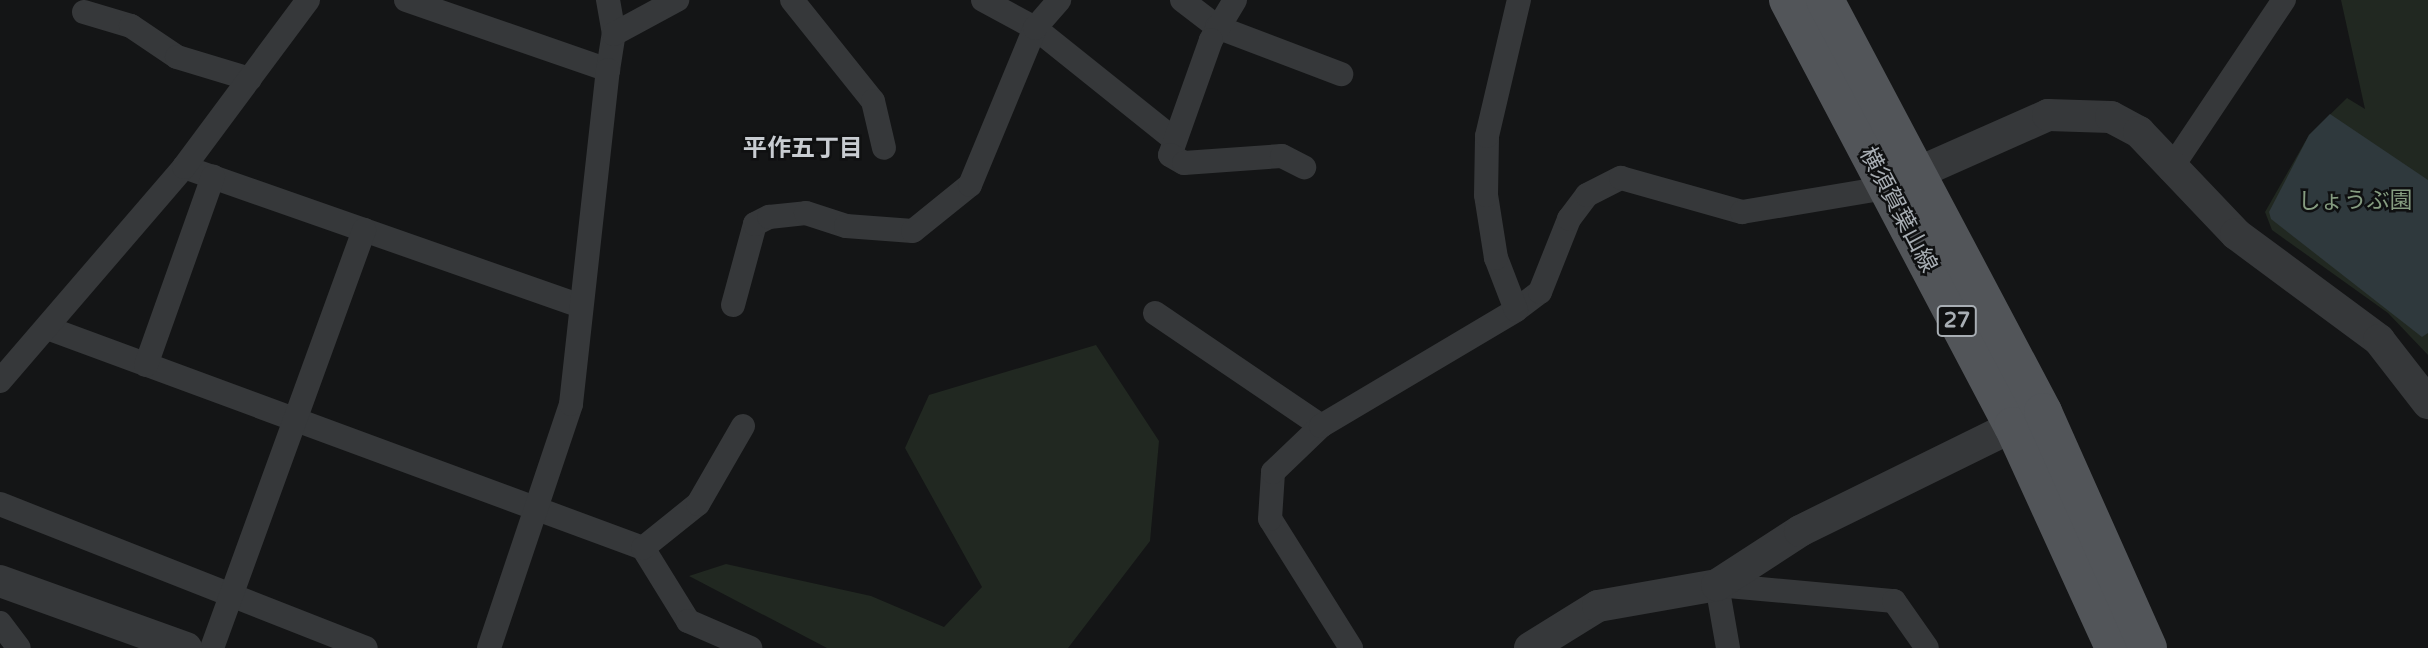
<!DOCTYPE html>
<meta charset="utf-8">
<style>
body{margin:0}
#map{position:relative;width:2428px;height:648px;overflow:hidden;background:#141516;font-family:"Varela Round","Noto Sans JP",sans-serif}
div>[style]{position:absolute}
.green>*{inset:0;background:#212821}
.water>*{inset:0;background:#2f393d}
.minor>*{height:24px;margin:-12px;padding:0 12px;transform-origin:12px;border-radius:12px;background:#36383a}
.tertiary>*{height:32px;margin:-16px;padding:0 16px;transform-origin:16px;border-radius:16px;background:#36383a}
.primary>*{height:38px;margin:-19px;padding:0 19px;transform-origin:19px;border-radius:19px;background:#525559}
span{translate:-50% -50%;white-space:nowrap;text-align:center;line-height:1.15;-webkit-text-stroke:5px #0f1011;paint-order:stroke}
.shield-label span{padding:2px 5px;background:#0f1011;border:2px solid;border-radius:5px;-webkit-text-stroke-width:0}
.shield-label{font-size:21px;color:#a8aeb4;font-weight:700}
.park-label{font-size:23px;color:#869d81}
.street-label{font-size:23px;color:#a8aeb4}
.neighbourhood-label{font-size:24px;color:#c8ccd1;font-weight:700}
</style>
<div id="map">
<div class="green">
<i style="clip-path:polygon(2341px 0,2428px 0,2428px 355px,2388px 313px,2272px 230px,2265px 212px,2309px 135px,2347px 98px,2365px 109px)"></i>
<i style="clip-path:polygon(1096px 345px,1159px 441px,1150px 541px,1068px 648px,827px 648px,689px 576px,726px 564px,871px 596px,944px 627px,982px 587px,905px 448px,929px 395px)"></i>
</div>
<div class="water">
<i style="clip-path:polygon(2330px 114px,2428px 180px,2428px 333px,2422px 337px,2271px 219px,2269px 212px,2309px 135px)"></i>
</div>
<div class="minor">
<i style="left:406px;top:0;width:214px;rotate:19.1deg"></i>
<i style="left:608px;top:70px;width:36px;rotate:-81deg"></i>
<i style="left:614px;top:34px;width:35px;rotate:-100deg"></i>
<i style="left:792px;top:0;width:129px;rotate:51.3deg"></i>
<i style="left:873px;top:101px;width:48px;rotate:76.8deg"></i>
<i style="left:983px;top:0;width:59px;rotate:28.3deg"></i>
<i style="left:1035px;top:28px;width:179px;rotate:38.7deg"></i>
<i style="left:1182px;top:0;width:44px;rotate:37.6deg"></i>
<i style="left:1217px;top:27px;width:133px;rotate:20.8deg"></i>
<i style="left:1235px;top:0;width:47px;rotate:121deg"></i>
<i style="left:1211px;top:40px;width:122px;rotate:109.6deg"></i>
<i style="left:1170px;top:155px;width:16px;rotate:30deg"></i>
<i style="left:1184px;top:163px;width:98px;rotate:-4.1deg"></i>
<i style="left:1282px;top:156px;width:25px;rotate:27deg"></i>
<i style="left:84px;top:12px;width:49px;rotate:16.6deg"></i>
<i style="left:131px;top:26px;width:55px;rotate:34deg"></i>
<i style="left:177px;top:57px;width:76px;rotate:16.8deg"></i>
<i style="left:614px;top:34px;width:72px;rotate:-28.4deg"></i>
<i style="left:184px;top:167px;width:417px;rotate:19.3deg"></i>
<i style="left:2170px;top:170px;width:205px;rotate:-56.2deg"></i>
<i style="left:733px;top:305px;width:84px;rotate:-74.8deg"></i>
<i style="left:755px;top:224px;width:16px;rotate:-27deg"></i>
<i style="left:769px;top:217px;width:37px;rotate:-6deg"></i>
<i style="left:806px;top:213px;width:42px;rotate:18deg"></i>
<i style="left:846px;top:226px;width:67px;rotate:4.3deg"></i>
<i style="left:913px;top:231px;width:73px;rotate:-38.9deg"></i>
<i style="left:970px;top:185px;width:170px;rotate:-67.5deg"></i>
<i style="left:1035px;top:28px;width:37px;rotate:-49deg"></i>
<i style="left:1516px;top:310px;width:30px;rotate:-37deg"></i>
<i style="left:1540px;top:292px;width:79px;rotate:-68.3deg"></i>
<i style="left:1569px;top:219px;width:30px;rotate:-53deg"></i>
<i style="left:1587px;top:195px;width:38px;rotate:-27deg"></i>
<i style="left:1621px;top:178px;width:126px;rotate:15.7deg"></i>
<i style="left:1742px;top:212px;width:146px;rotate:-9.5deg"></i>
<i style="left:1155px;top:313px;width:201px;rotate:34.2deg"></i>
<i style="left:50px;top:329px;width:632px;rotate:20.27deg"></i>
<i style="left:643px;top:548px;width:86px;rotate:58.3deg"></i>
<i style="left:688px;top:621px;width:68px;rotate:23.5deg"></i>
<i style="left:146px;top:365px;width:200px;rotate:-70.4deg"></i>
<i style="left:0;top:381px;width:282px;rotate:-49.3deg"></i>
<i style="left:184px;top:167px;width:208px;rotate:-53.4deg"></i>
<i style="left:0;top:504px;width:393px;rotate:21.5deg"></i>
<i style="left:643px;top:548px;width:70px;rotate:-38.7deg"></i>
<i style="left:698px;top:504px;width:90px;rotate:-60deg"></i>
<i style="left:0;top:623px;width:31px;rotate:53deg"></i>
<i style="left:212px;top:648px;width:445px;rotate:-70deg"></i>
<i style="left:489px;top:648px;width:257px;rotate:-71.4deg"></i>
<i style="left:571px;top:404px;width:336px;rotate:-83.7deg"></i>
<i style="left:1351px;top:648px;width:152px;rotate:-122.1deg"></i>
<i style="left:1270px;top:519px;width:47px;rotate:-86.3deg"></i>
<i style="left:1273px;top:472px;width:66px;rotate:-43.8deg"></i>
<i style="left:1321px;top:426px;width:227px;rotate:-30.7deg"></i>
<i style="left:1516px;top:310px;width:56px;rotate:-111deg"></i>
<i style="left:1496px;top:258px;width:64px;rotate:-99deg"></i>
<i style="left:1486px;top:195px;width:59px;rotate:-89deg"></i>
<i style="left:1487px;top:136px;width:140px;rotate:-76.8deg"></i>
<i style="left:1728px;top:648px;width:64px;rotate:-99.9deg"></i>
<i style="left:1717px;top:585px;width:178px;rotate:5.2deg"></i>
<i style="left:1894px;top:601px;width:57px;rotate:54.9deg"></i>
</div>
<div class="tertiary">
<i style="left:1897px;top:182px;width:165px;rotate:-23.9deg"></i>
<i style="left:2048px;top:115px;width:63px;rotate:1.8deg"></i>
<i style="left:2111px;top:117px;width:32px;rotate:28deg"></i>
<i style="left:2139px;top:132px;width:141px;rotate:46.4deg"></i>
<i style="left:2236px;top:234px;width:178px;rotate:36.5deg"></i>
<i style="left:2379px;top:340px;width:80px;rotate:52.1deg"></i>
<i style="left:0;top:581px;width:198px;rotate:19.8deg"></i>
<i style="left:1530px;top:648px;width:80px;rotate:-31.7deg"></i>
<i style="left:1598px;top:606px;width:121px;rotate:-10deg"></i>
<i style="left:1717px;top:585px;width:99px;rotate:-33deg"></i>
<i style="left:1800px;top:531px;width:258px;rotate:-26.2deg"></i>
</div>
<div class="primary">
<i style="left:1788px;top:0;width:482px;rotate:62.2deg"></i>
<i style="left:2013px;top:426px;width:244px;rotate:65.5deg"></i>
<i style="left:1825px;top:0;width:466px;rotate:62.1deg"></i>
<i style="left:2043px;top:412px;width:258px;rotate:66deg"></i>
</div>
<div class="shield-label">
<span style="left:1957px;top:321px">27</span>
</div>
<div class="park-label">
<span style="left:2355px;top:201px">しょうぶ園</span>
</div>
<div class="street-label">
<span style="left:1898px;top:210px;rotate:62deg">横須賀葉山線</span>
</div>
<div class="neighbourhood-label">
<span style="left:803px;top:149px">平作五丁目</span>
</div>
</div>
